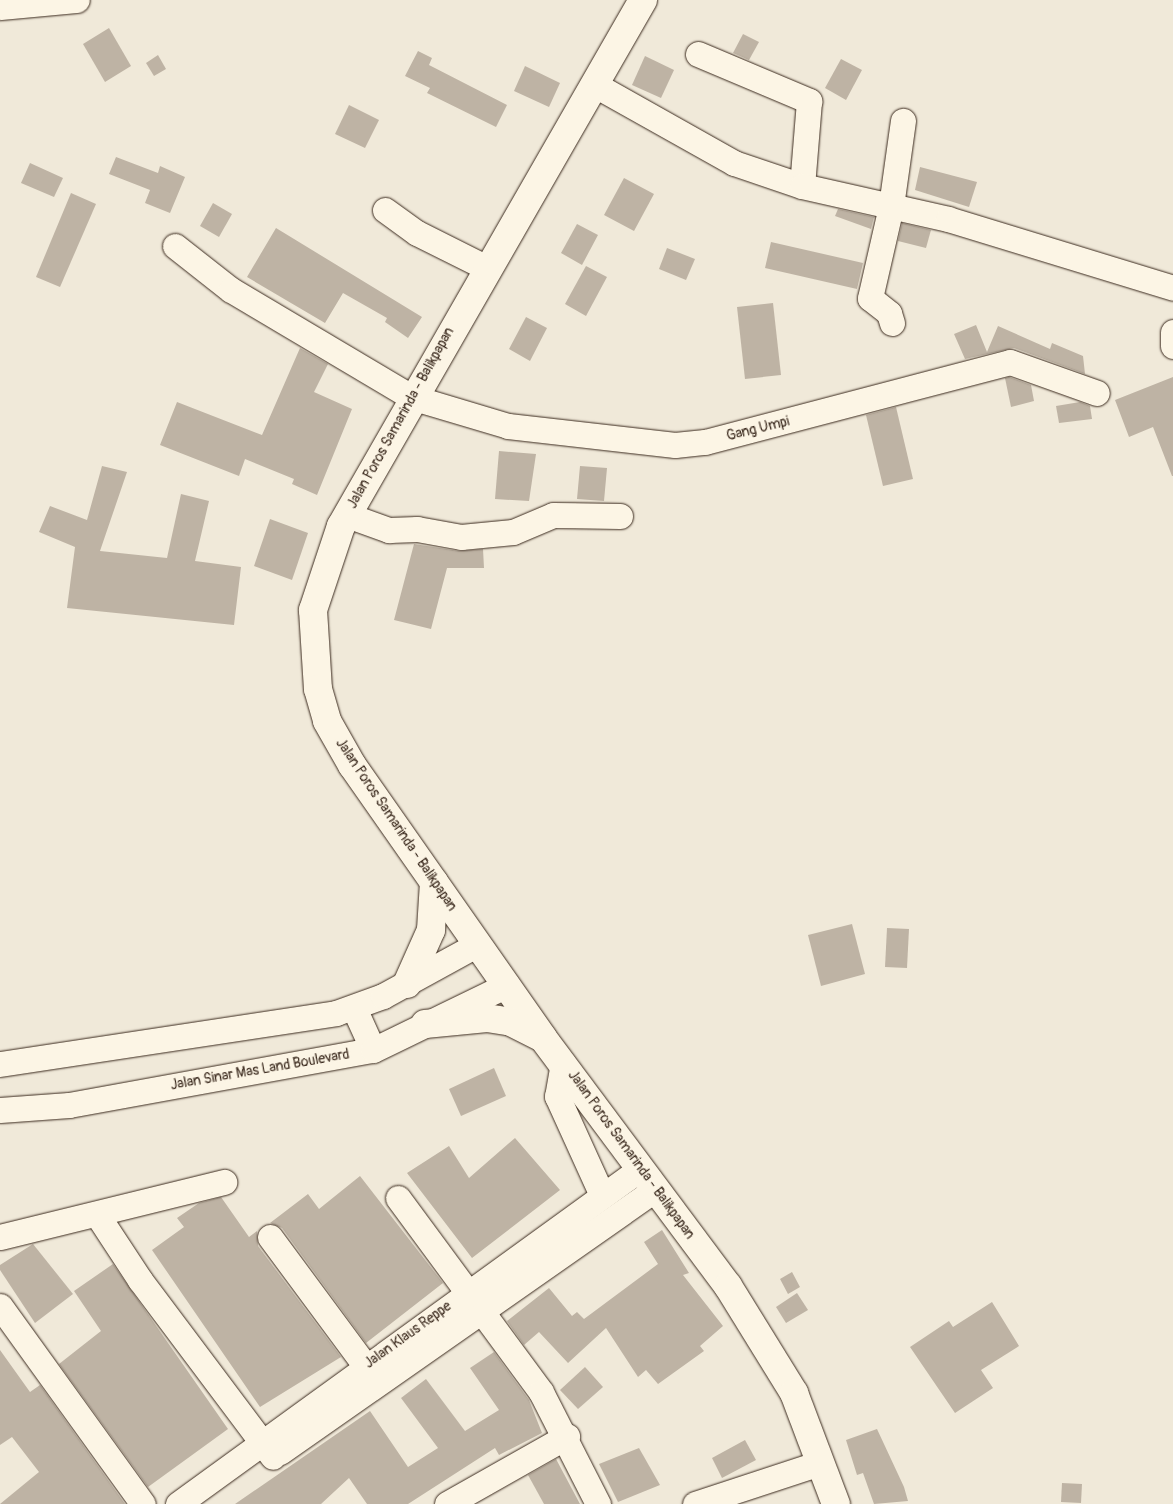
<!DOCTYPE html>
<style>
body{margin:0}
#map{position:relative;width:1173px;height:1504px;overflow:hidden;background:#f0e9d9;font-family:Pangolin,sans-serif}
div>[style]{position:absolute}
.building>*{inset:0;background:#beb3a4}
.roads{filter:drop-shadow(0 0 1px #3b2a1e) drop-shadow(0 0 1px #3b2a1e)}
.minor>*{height:25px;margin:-12.5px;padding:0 12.5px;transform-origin:12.5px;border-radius:12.5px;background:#fcf5e5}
.highway>*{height:28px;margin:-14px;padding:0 14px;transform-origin:14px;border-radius:14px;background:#fcf5e5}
span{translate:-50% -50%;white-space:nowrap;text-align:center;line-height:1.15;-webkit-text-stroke:4px #fcf5e5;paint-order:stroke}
.street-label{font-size:14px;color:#3b2a1e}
</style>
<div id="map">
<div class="building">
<i style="clip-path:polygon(109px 28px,131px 66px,105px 82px,83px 44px)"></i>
<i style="clip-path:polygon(743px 34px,759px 42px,749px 60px,733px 53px)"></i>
<i style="clip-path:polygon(418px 51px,432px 58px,429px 65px,507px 105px,496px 127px,427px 93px,430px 88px,405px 76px)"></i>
<i style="clip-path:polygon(158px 55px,166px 69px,154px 76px,146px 63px)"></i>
<i style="clip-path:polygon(645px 56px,674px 70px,661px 98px,632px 85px)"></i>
<i style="clip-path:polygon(841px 59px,862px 70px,846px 100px,825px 88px)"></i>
<i style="clip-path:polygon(525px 66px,560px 83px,549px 107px,514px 91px)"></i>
<i style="clip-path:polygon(349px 105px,379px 120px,365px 148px,335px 134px)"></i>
<i style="clip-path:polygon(116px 157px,158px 173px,160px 166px,185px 177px,170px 213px,145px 203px,150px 190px,109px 174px)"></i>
<i style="clip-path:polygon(30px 163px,63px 178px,54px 197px,21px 183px)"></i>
<i style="clip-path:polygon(920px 167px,977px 182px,969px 207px,915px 190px)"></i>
<i style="clip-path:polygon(624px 178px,654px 194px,634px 231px,604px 215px)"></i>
<i style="clip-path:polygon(71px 193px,96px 204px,60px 287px,36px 277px)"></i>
<i style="clip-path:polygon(213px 203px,232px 214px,219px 237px,200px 226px)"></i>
<i style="clip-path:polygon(838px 209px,874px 217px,871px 229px,835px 216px)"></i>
<i style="clip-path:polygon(902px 223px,931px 230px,926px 248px,898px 241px)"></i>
<i style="clip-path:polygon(577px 224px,598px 235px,582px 265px,561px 253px)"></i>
<i style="clip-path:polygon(276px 228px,422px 317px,408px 338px,385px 322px,387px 318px,343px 293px,325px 323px,247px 277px)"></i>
<i style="clip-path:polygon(771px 242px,863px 263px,857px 289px,765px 268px)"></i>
<i style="clip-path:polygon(667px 248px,695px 259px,686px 280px,659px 269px)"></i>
<i style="clip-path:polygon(586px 266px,607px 277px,586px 316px,565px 304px)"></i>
<i style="clip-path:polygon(773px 303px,781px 375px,745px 379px,737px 307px)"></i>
<i style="clip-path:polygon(526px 317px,547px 328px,530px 361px,509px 349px)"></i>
<i style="clip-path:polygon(976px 325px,987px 352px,998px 326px,1050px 349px,1052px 343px,1083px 356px,1085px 374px,1014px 348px,965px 359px,954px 334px)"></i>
<i style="clip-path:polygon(300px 348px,328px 364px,314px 392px,352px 409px,317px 495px,292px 484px,294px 479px,245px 459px,239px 476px,160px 445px,177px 402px,262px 435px)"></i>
<i style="clip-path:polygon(1009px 377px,1031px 385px,1034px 401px,1011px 407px,1005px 378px)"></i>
<i style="clip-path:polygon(1173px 377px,1173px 476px,1172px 476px,1153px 427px,1129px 437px,1115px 400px)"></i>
<i style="clip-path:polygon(1080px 402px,1090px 406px,1092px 419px,1059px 423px,1056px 406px)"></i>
<i style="clip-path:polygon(896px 407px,913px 479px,883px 486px,866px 415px)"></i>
<i style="clip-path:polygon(499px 451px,536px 454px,529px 501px,495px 499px)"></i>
<i style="clip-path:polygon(102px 466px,127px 472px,100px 551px,167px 558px,181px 494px,209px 501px,195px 561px,241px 567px,234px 625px,67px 608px,75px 547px,39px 532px,50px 506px,87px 520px)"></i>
<i style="clip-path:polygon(580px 466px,607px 468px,604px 501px,577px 499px)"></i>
<i style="clip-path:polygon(270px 519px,308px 533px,292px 580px,254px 566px)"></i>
<i style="clip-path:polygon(414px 544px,459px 551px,483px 549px,484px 568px,447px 568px,431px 629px,394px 620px)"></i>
<i style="clip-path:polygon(852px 924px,865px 974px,821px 986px,808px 935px)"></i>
<i style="clip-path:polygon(887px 928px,909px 929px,907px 968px,885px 967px)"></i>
<i style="clip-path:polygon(494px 1068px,506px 1096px,461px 1116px,449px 1089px)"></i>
<i style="clip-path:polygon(515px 1138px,560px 1190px,472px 1258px,407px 1173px,449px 1146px,469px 1178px)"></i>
<i style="clip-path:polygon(360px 1176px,443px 1283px,366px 1343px,282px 1228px,270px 1223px,308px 1194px,319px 1209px)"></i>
<i style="clip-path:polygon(221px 1197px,249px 1237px,257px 1231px,258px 1246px,341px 1357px,260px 1407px,152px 1250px,184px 1227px,177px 1218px,199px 1203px)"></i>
<i style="clip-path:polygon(662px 1230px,689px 1273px,683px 1275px,723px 1326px,700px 1346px,704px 1351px,658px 1384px,646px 1370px,638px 1377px,606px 1328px,568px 1363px,539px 1332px,524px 1345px,507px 1321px,549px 1288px,572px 1316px,577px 1312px,584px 1319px,658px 1264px,644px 1242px)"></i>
<i style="clip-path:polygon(33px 1244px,73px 1294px,35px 1323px,0 1270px,0 1265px)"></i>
<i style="clip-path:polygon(113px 1264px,228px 1429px,148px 1487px,59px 1364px,101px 1331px,74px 1291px)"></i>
<i style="clip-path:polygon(792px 1272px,800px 1287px,788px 1294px,780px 1279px)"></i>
<i style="clip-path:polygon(797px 1293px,808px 1310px,786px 1323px,776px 1307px)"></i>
<i style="clip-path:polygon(992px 1302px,1019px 1346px,981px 1370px,993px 1388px,955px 1413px,910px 1347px,949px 1321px,953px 1327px)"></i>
<i style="clip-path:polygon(0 1350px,30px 1392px,40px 1385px,125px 1504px,0 1504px,39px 1472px,12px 1437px,0 1445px)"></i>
<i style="clip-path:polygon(494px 1352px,529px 1400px,542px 1433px,499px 1455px,495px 1448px,408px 1504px,367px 1504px,349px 1478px,321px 1504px,235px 1504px,370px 1411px,408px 1467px,438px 1448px,401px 1398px,426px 1379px,465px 1431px,499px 1410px,470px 1368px)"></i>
<i style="clip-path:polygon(585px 1367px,603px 1387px,578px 1409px,560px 1390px)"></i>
<i style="clip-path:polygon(877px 1429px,904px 1487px,908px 1501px,874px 1504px,863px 1473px,857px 1475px,846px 1440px)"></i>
<i style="clip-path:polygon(745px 1440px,756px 1460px,722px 1478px,712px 1458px)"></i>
<i style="clip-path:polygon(639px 1448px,660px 1485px,618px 1502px,599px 1464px)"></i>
<i style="clip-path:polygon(556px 1459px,580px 1504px,544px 1504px,528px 1475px)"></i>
<i style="clip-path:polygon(1062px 1483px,1082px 1484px,1081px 1503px,1061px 1502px)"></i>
</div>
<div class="roads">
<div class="minor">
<i style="left:0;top:7px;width:77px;rotate:-5.2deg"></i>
<i style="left:698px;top:54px;width:121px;rotate:22.9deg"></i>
<i style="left:809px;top:101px;width:85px;rotate:94.7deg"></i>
<i style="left:597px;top:86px;width:157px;rotate:29.3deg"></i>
<i style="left:734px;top:163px;width:72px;rotate:18.7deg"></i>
<i style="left:802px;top:186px;width:150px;rotate:12.7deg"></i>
<i style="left:948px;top:219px;width:235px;rotate:17deg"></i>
<i style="left:385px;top:210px;width:39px;rotate:36deg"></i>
<i style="left:417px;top:233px;width:78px;rotate:26.6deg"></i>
<i style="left:175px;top:246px;width:71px;rotate:38.2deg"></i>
<i style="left:231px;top:290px;width:209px;rotate:30.7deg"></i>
<i style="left:411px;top:397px;width:101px;rotate:16.6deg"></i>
<i style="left:508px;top:426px;width:168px;rotate:6.5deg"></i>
<i style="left:675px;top:445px;width:30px;rotate:-6deg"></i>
<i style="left:705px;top:442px;width:315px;rotate:-14.7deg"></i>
<i style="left:1010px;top:362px;width:92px;rotate:19.6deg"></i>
<i style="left:892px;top:323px;width:10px;rotate:-107deg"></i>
<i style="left:889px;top:313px;width:24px;rotate:-142deg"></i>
<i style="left:870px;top:298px;width:94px;rotate:-77.1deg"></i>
<i style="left:891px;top:206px;width:86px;rotate:-82deg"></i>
<i style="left:1173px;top:332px;width:14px;rotate:90deg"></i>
<i style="left:347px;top:515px;width:45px;rotate:19.7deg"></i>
<i style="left:389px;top:530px;width:28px;rotate:-2deg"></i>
<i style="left:417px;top:529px;width:45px;rotate:10.3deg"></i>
<i style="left:461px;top:537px;width:52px;rotate:-5.5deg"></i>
<i style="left:513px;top:532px;width:43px;rotate:-23deg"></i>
<i style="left:553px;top:515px;width:67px;rotate:0.9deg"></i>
<i style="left:354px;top:1008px;width:46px;rotate:65.7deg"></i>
<i style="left:563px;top:1063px;width:34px;rotate:100deg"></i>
<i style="left:557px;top:1096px;width:109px;rotate:65.6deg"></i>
<i style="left:0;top:1064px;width:340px;rotate:-8.6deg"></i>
<i style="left:336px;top:1013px;width:50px;rotate:-19.9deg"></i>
<i style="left:383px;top:996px;width:108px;rotate:-28.7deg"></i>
<i style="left:0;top:1110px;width:69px;rotate:-4.1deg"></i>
<i style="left:69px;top:1105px;width:309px;rotate:-10.3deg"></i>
<i style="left:373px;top:1050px;width:149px;rotate:-25.9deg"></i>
<i style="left:398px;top:1198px;width:241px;rotate:53.6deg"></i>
<i style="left:541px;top:1392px;width:126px;rotate:63deg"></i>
<i style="left:98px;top:1216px;width:77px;rotate:56.7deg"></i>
<i style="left:140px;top:1280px;width:221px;rotate:53.1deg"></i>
<i style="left:0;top:1237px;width:231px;rotate:-13.8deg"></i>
<i style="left:270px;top:1237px;width:178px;rotate:53.5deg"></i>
<i style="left:0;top:1306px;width:244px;rotate:54.2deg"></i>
<i style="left:280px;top:1452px;width:458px;rotate:-35deg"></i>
<i style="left:178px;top:1504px;width:571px;rotate:-35.95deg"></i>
<i style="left:447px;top:1504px;width:138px;rotate:-29.5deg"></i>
<i style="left:695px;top:1504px;width:132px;rotate:-18.2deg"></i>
</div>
<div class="highway">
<i style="left:643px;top:0;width:607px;rotate:119.86deg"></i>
<i style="left:341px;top:526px;width:89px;rotate:108.4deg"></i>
<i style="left:313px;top:610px;width:79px;rotate:86.4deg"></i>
<i style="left:318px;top:689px;width:33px;rotate:74deg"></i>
<i style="left:327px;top:721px;width:51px;rotate:60.4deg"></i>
<i style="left:352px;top:765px;width:333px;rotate:55deg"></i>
<i style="left:543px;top:1038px;width:309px;rotate:53.3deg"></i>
<i style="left:728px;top:1286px;width:126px;rotate:58.3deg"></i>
<i style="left:794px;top:1393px;width:119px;rotate:69.3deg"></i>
<i style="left:407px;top:984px;width:59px;rotate:-66deg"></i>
<i style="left:431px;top:930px;width:48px;rotate:-86.4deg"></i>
<i style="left:425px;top:1024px;width:62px;rotate:-5.5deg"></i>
<i style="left:487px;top:1018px;width:24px;rotate:9deg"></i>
<i style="left:511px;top:1022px;width:35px;rotate:27deg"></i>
</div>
</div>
<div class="street-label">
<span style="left:401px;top:418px;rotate:-61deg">Jalan Poros Samarinda - Balikpapan</span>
<span style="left:758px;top:429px;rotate:-14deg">Gang Umpi</span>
<span style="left:396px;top:825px;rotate:56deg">Jalan Poros Samarinda - Balikpapan</span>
<span style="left:260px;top:1070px;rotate:-10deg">Jalan Sinar Mas Land Boulevard</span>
<span style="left:631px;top:1155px;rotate:54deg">Jalan Poros Samarinda - Balikpapan</span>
<span style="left:408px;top:1335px;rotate:-36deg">Jalan Klaus Reppe</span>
</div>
</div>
